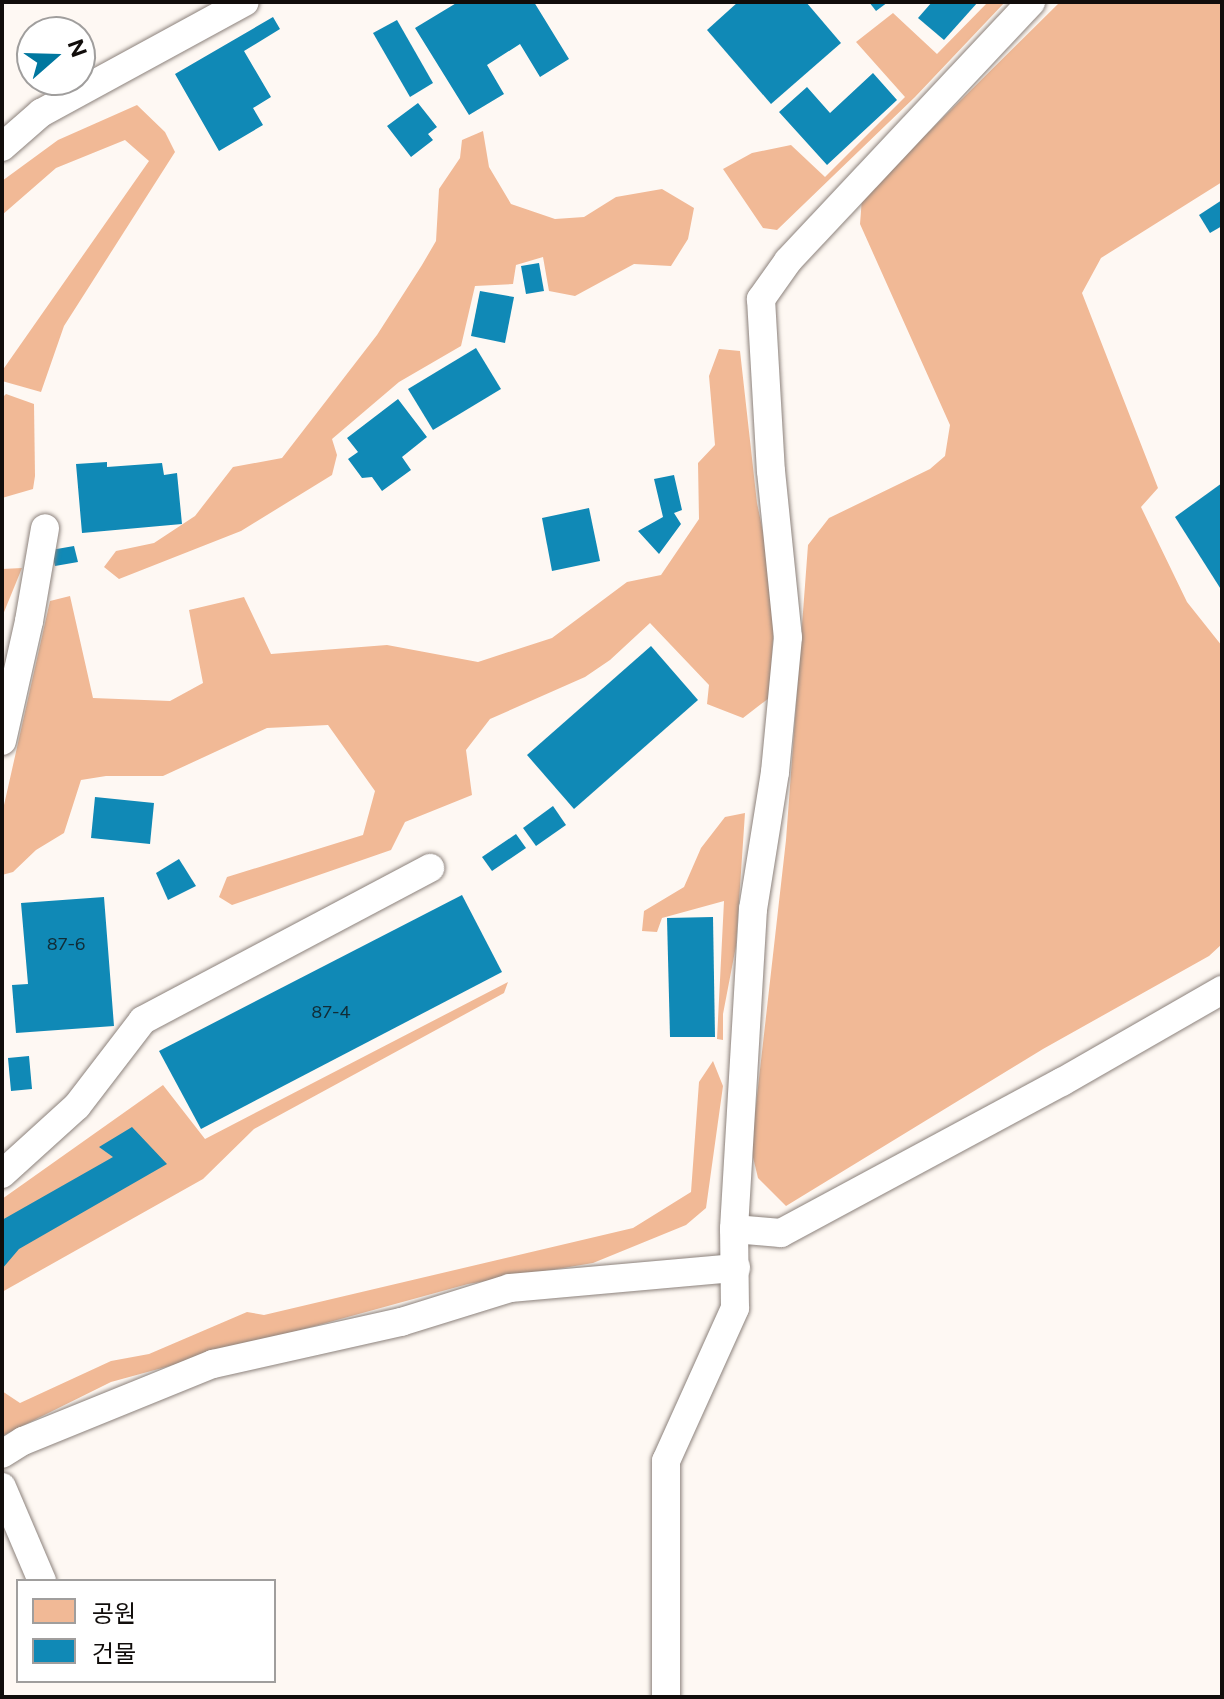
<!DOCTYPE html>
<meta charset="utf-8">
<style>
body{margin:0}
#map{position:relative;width:1224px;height:1699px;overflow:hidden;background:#fef8f3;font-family:Figtree,"Noto Sans KR",sans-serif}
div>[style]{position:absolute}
.green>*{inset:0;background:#f1b996}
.building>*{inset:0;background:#1089b6}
.roads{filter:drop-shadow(0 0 2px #8c827c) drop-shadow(0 0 2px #8c827c)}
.service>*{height:28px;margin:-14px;padding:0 14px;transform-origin:14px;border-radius:14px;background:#fff}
span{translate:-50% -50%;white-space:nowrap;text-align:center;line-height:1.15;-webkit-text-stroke:6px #fff;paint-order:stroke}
.number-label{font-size:18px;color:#112c36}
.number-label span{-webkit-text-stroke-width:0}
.frame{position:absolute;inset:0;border:4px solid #110d0b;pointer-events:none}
.legend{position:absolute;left:16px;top:1579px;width:260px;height:104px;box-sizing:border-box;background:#fff;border:2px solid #a09e9d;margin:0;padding:10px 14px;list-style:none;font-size:24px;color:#110d0b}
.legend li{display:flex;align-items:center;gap:16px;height:40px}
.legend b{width:40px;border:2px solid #a09e9d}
.north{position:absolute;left:16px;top:16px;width:80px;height:80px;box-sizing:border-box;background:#fff;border:2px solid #a09e9d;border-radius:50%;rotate:70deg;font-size:22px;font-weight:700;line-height:32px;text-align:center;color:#110d0b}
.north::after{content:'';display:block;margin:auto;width:28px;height:36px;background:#00779f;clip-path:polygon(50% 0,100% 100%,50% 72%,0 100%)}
</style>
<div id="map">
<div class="green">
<i style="clip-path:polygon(988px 2px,1005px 2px,915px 97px,777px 230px,763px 228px,723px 169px,752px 153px,791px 145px,825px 177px,905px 97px,856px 42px,893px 13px,937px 54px)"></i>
<i style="clip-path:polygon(1060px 2px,1222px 2px,1222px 182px,1101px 258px,1082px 293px,1158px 488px,1141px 507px,1187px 602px,1222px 646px,1222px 944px,1209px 956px,1043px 1049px,786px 1206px,758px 1178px,751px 1149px,786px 840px,808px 545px,829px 518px,930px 469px,945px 456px,950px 425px,860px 224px,862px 198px)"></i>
<i style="clip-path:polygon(137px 105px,165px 132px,175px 152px,64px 326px,41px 392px,2px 381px,2px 371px,149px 161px,125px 140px,56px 168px,2px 215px,2px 181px,58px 140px)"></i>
<i style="clip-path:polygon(483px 131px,489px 167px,511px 204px,555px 219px,584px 217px,616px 197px,662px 189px,694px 208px,688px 239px,671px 266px,634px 264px,575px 296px,549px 291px,543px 257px,516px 265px,513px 284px,475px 286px,461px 346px,399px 382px,332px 439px,337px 455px,332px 475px,241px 531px,119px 579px,104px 567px,116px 551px,154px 543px,195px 516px,233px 467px,282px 458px,377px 335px,422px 265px,436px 241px,439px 189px,460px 158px,462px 140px)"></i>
<i style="clip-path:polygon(719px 349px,740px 351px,757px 503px,776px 595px,769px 698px,743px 718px,707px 704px,709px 685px,650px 623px,610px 660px,585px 677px,490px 719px,466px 750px,472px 795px,405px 822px,391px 850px,232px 905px,219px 897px,227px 877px,363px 835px,375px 791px,328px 725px,267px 728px,163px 776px,106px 776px,81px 780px,64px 833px,36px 850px,13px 872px,2px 875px,2px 814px,50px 601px,70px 596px,93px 698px,170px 701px,203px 683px,189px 610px,244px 597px,271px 654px,387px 645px,478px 662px,552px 638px,627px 582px,661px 575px,699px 519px,698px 463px,715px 445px,709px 376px)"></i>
<i style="clip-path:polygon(6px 394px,34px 404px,35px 476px,33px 489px,2px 498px,2px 398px)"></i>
<i style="clip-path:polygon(22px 568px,2px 617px,2px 569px)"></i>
<i style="clip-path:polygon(745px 813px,736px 946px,723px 1014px,723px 1040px,717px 1039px,724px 901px,662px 918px,657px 932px,642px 931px,644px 911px,684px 887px,701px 848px,725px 817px)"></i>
<i style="clip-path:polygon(508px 982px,504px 993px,254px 1129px,203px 1179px,2px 1292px,2px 1199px,163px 1085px,205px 1139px)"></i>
<i style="clip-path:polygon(713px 1061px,723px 1086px,706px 1208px,686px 1225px,593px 1263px,468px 1284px,111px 1382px,2px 1436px,2px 1391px,20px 1403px,111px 1361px,149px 1354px,247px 1312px,264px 1315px,633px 1228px,691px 1192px,699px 1082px)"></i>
</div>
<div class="building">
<i style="clip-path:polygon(458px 2px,534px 2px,569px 59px,540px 77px,520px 44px,487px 65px,504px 94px,469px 115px,415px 28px)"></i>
<i style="clip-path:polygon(738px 2px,806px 2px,841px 43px,771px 104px,707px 30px)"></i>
<i style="clip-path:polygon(869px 2px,888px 2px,876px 11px)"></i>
<i style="clip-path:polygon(932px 2px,978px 2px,944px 40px,918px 18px)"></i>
<i style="clip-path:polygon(273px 17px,280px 29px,244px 51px,271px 97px,253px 108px,263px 125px,219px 151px,175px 74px)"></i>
<i style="clip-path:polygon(397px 20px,433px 83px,410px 97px,373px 33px)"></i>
<i style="clip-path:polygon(873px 73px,897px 100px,827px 165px,779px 112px,807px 87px,830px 113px)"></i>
<i style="clip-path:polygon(418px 103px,437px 127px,428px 134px,433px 140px,411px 157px,387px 126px)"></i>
<i style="clip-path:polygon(1222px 200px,1222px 226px,1210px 233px,1199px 215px)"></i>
<i style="clip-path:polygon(539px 263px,544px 291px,526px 294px,521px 266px)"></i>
<i style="clip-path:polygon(480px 291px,514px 297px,505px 343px,471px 336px)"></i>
<i style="clip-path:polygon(476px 348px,501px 389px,433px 430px,408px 389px)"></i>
<i style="clip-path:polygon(398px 399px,427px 437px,402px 457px,411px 470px,382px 491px,372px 477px,362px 478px,348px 459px,358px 452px,347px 438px)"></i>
<i style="clip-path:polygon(107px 462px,107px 467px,162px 463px,164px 475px,177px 473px,182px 524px,82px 533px,76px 464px)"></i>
<i style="clip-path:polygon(674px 475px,682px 510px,674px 513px,681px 524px,659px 554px,638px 531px,663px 517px,654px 479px)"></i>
<i style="clip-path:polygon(1222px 483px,1222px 591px,1175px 517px)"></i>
<i style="clip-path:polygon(589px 508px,600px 561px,552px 571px,542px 518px)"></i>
<i style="clip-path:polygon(74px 546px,78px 562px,55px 566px,51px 550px)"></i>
<i style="clip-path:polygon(651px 646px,698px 700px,574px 809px,527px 755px)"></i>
<i style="clip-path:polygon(95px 797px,154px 803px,150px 844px,91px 838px)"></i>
<i style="clip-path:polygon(553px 806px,566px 825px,536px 846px,523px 828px)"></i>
<i style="clip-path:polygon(516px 834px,526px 848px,492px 871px,482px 857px)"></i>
<i style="clip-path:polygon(179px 859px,196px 886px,168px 900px,156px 873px)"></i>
<i style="clip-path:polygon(462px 895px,502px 972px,201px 1129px,159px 1051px)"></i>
<i style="clip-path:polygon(104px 897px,114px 1026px,16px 1033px,12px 985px,28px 984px,21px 903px)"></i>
<i style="clip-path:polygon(713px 917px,715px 1037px,670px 1037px,667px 918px)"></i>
<i style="clip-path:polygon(29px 1056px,32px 1089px,11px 1091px,8px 1058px)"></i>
<i style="clip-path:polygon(132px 1127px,167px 1164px,19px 1249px,2px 1269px,2px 1220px,113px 1157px,99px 1147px)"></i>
</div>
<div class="roads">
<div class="service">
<i style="left:1031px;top:2px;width:355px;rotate:133.2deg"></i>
<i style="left:788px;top:261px;width:47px;rotate:125.4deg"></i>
<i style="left:761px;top:299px;width:172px;rotate:86.7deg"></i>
<i style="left:771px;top:471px;width:167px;rotate:84.2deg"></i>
<i style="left:788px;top:637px;width:136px;rotate:95.5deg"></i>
<i style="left:775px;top:772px;width:139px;rotate:99.1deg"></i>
<i style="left:753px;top:909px;width:321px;rotate:93.4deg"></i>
<i style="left:734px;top:1229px;width:47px;rotate:4.9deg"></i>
<i style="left:781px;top:1233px;width:319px;rotate:-28.3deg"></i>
<i style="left:1062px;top:1082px;width:185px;rotate:-29.9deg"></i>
<i style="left:2px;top:147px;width:52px;rotate:-41.1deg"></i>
<i style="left:41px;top:113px;width:232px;rotate:-28.6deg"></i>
<i style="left:2px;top:741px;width:123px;rotate:-77.3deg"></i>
<i style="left:29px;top:621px;width:94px;rotate:-80.2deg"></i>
<i style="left:2px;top:1174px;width:101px;rotate:-42.2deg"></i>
<i style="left:77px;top:1106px;width:108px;rotate:-52.5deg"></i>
<i style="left:143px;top:1020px;width:325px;rotate:-27.9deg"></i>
<i style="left:2px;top:1454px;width:25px;rotate:-32deg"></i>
<i style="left:23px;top:1441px;width:205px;rotate:-22.1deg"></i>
<i style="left:213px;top:1364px;width:193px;rotate:-12.6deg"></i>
<i style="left:401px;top:1322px;width:114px;rotate:-17.3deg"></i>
<i style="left:510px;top:1288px;width:227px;rotate:-5.1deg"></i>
<i style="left:2px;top:1487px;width:102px;rotate:66.9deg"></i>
<i style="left:666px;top:1697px;width:236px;rotate:-90deg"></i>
<i style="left:666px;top:1461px;width:168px;rotate:-65.7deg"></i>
<i style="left:735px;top:1308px;width:79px;rotate:-90.7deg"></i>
</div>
</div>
<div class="number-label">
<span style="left:66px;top:944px">87-6</span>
<span style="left:331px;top:1012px">87-4</span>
</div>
<div class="frame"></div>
<ul class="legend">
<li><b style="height:22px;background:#f1b996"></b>공원</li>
<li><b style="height:22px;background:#1089b6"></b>건물</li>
</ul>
<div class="north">N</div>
</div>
